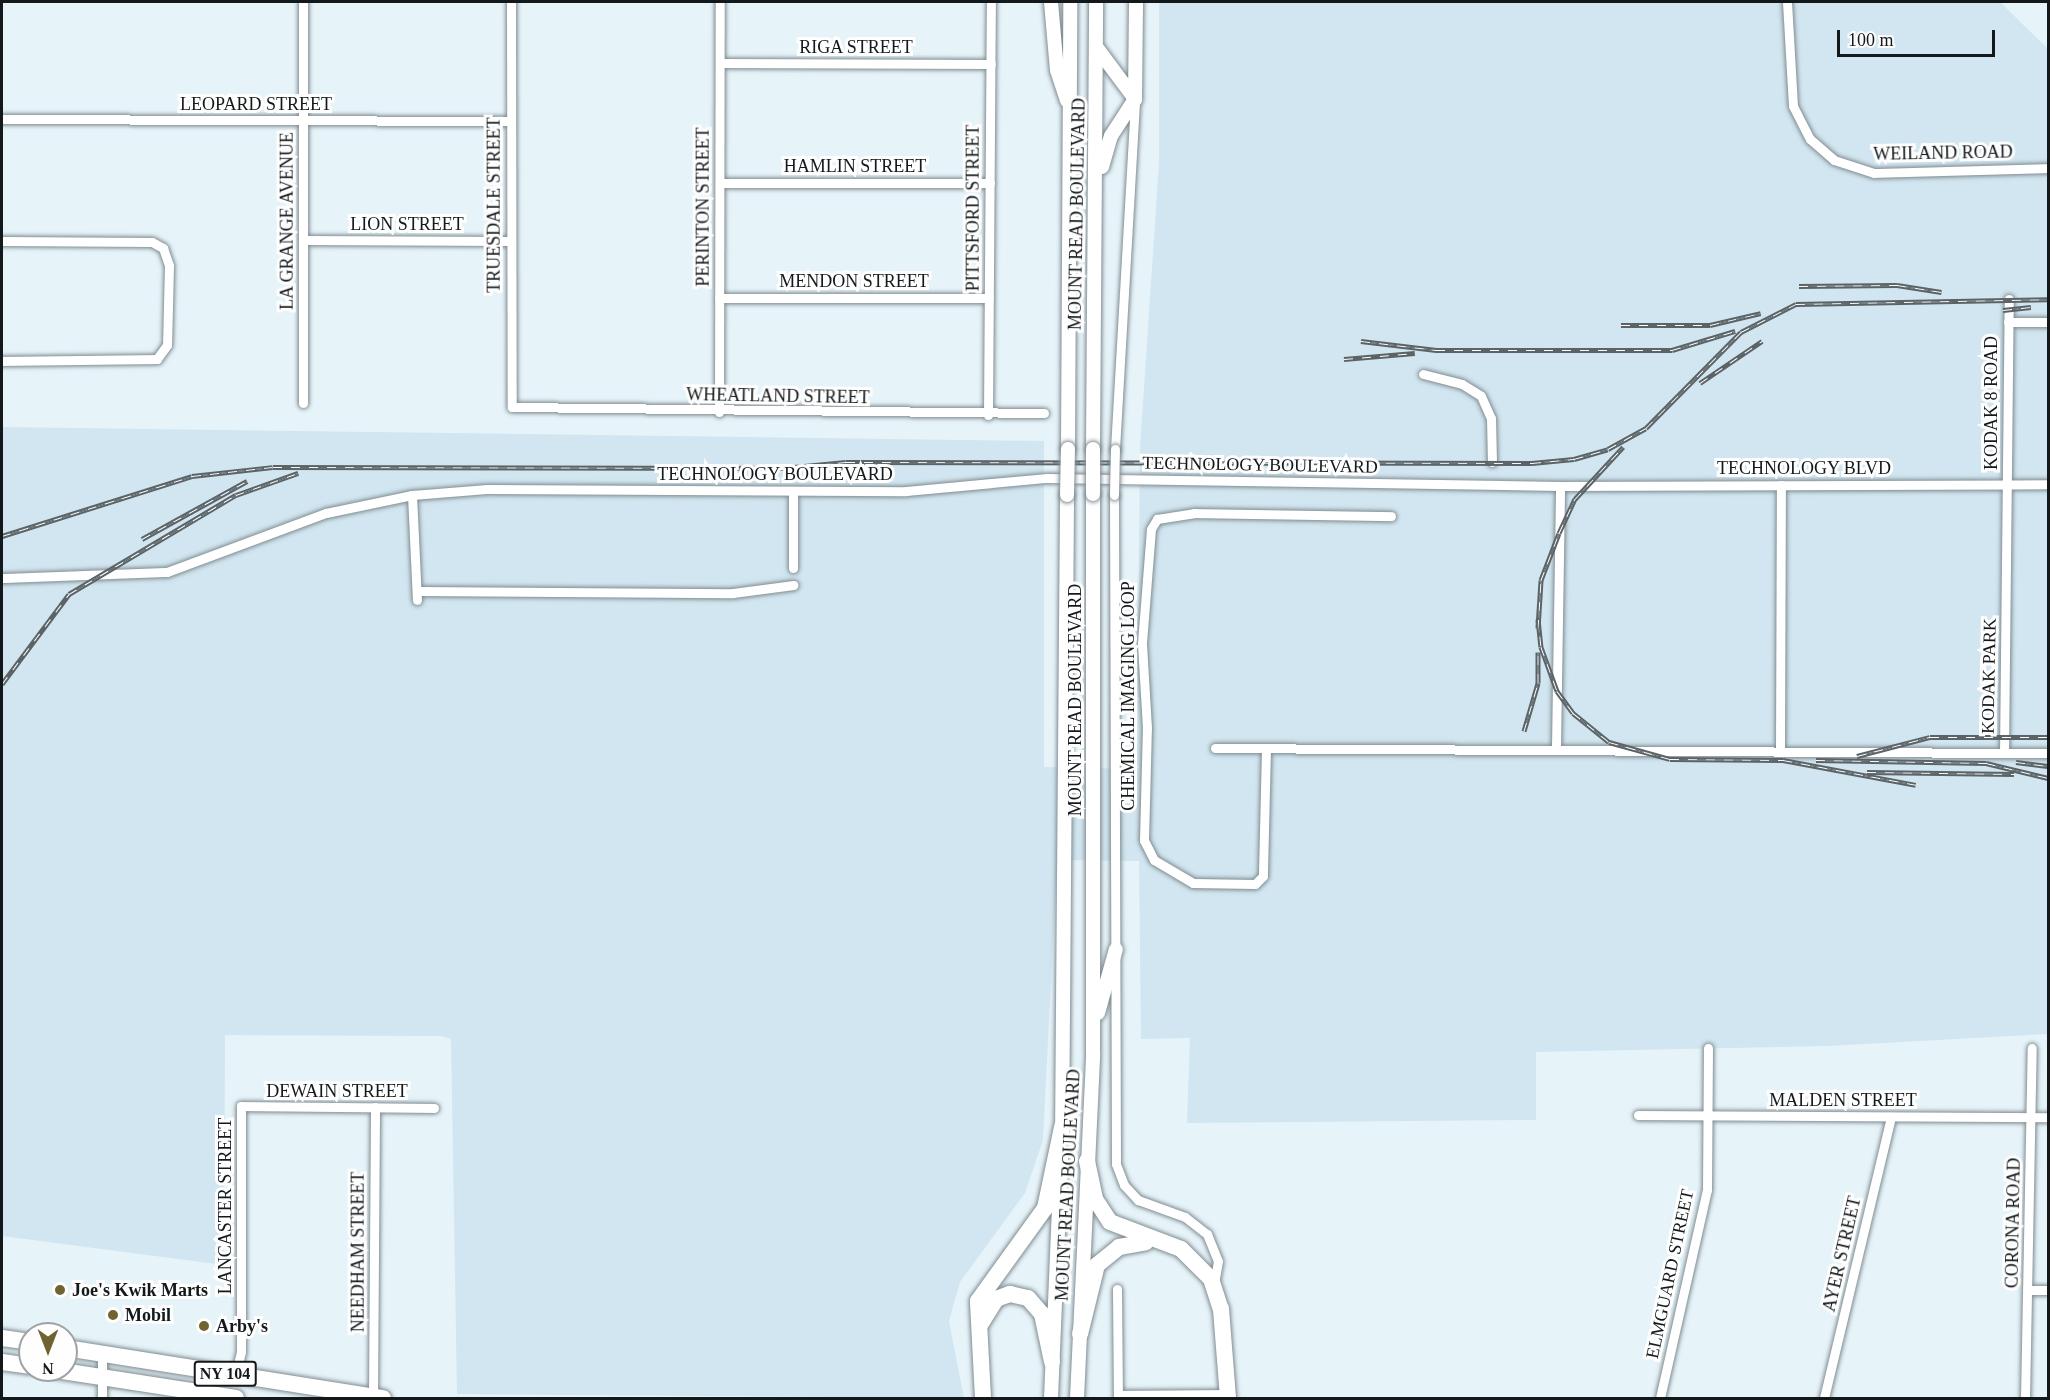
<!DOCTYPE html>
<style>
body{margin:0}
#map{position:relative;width:2050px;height:1400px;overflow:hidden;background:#e6f4fa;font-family:"Times New Roman",serif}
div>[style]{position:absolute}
.built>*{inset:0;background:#d1e6f0}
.roads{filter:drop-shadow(0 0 2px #808c91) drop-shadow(0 0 2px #808c91)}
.street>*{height:9px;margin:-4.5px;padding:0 4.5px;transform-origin:4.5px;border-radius:4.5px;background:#fff}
.secondary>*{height:14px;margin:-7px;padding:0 7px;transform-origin:7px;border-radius:7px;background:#fff}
.highway>*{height:16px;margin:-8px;padding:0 8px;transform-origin:8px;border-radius:8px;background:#fff}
.rail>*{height:5px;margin-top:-2.5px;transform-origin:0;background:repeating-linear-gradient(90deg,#fefefe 0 9px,#5b6366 0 18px);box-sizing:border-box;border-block:2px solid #5b6366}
.bridges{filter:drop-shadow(0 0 2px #808c91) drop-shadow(0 0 2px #808c91)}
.street-bridge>*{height:9px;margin:-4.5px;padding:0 4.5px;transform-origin:4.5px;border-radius:4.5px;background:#fff}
.secondary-bridge>*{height:14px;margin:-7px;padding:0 7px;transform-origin:7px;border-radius:7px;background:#fff}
.dots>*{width:16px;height:16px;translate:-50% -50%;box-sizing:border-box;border:3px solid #fefefe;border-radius:50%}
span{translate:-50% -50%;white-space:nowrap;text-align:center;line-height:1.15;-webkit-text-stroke:6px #fefefe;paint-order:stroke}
.shield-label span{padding:2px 4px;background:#fefefe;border:2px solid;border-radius:4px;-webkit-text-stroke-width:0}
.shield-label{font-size:16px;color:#13181a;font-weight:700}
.street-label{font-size:18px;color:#13181a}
.poi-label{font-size:18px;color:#13181a;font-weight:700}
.left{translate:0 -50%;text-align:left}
.frame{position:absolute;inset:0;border:3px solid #13181a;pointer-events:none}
.north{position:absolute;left:18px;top:1322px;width:60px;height:60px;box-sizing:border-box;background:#fefefe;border:2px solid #a0a2a3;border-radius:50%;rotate:180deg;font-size:16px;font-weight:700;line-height:24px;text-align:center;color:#13181a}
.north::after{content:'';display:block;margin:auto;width:21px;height:27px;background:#706330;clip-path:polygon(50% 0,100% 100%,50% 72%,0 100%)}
.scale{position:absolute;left:1837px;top:30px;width:158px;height:27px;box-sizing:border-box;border:3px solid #13181a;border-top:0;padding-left:8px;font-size:18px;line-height:21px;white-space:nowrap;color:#13181a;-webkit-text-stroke:4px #fefefe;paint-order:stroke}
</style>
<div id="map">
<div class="built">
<i style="clip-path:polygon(1159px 2px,2000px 2px,2048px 49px,2048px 1034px,1828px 1046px,1536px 1052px,1536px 1120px,1187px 1123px,1190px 1038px,1141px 1039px,1139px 861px,1057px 860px,1043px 1140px,1025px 1193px,960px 1282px,949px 1321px,964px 1398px,457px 1394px,451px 1039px,441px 1036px,225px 1035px,224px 1265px,2px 1236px,2px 427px,1044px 441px,1044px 767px,1137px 769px,1140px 447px,1159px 163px)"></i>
</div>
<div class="roads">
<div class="street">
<i style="left:303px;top:2px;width:401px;rotate:90deg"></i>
<i style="left:511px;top:2px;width:405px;rotate:89.9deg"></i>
<i style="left:512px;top:407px;width:532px;rotate:0.65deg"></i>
<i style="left:1787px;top:2px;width:104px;rotate:86.7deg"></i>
<i style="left:1793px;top:106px;width:37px;rotate:63deg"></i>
<i style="left:1810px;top:139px;width:32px;rotate:41deg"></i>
<i style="left:1834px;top:160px;width:42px;rotate:18deg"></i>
<i style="left:1874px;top:173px;width:174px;rotate:-1.6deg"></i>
<i style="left:721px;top:63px;width:270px;rotate:0.2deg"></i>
<i style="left:2px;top:119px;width:509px;rotate:0.23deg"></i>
<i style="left:720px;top:183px;width:270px"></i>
<i style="left:303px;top:240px;width:208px;rotate:0.3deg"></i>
<i style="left:2px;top:241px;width:150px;rotate:0.4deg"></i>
<i style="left:152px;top:242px;width:13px;rotate:29deg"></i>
<i style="left:163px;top:248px;width:18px;rotate:71deg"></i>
<i style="left:169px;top:265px;width:80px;rotate:91.4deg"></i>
<i style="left:167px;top:345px;width:17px;rotate:126deg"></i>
<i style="left:157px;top:359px;width:155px;rotate:179.3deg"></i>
<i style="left:719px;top:298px;width:270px"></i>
<i style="left:2008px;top:322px;width:40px"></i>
<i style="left:1423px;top:374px;width:40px;rotate:14.4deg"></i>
<i style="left:1462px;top:384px;width:22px;rotate:32deg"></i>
<i style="left:1481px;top:396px;width:24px;rotate:66deg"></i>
<i style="left:1491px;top:418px;width:44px;rotate:88.7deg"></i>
<i style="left:719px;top:412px;width:410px;rotate:-89.9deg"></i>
<i style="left:988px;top:415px;width:413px;rotate:-89.6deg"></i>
<i style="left:1115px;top:449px;width:349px;rotate:-86.7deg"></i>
<i style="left:412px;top:495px;width:105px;rotate:87.3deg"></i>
<i style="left:1114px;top:495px;width:669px;rotate:89.83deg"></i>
<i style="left:1116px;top:1164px;width:22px;rotate:69deg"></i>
<i style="left:1124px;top:1185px;width:21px;rotate:47deg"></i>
<i style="left:1138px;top:1200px;width:50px;rotate:19.9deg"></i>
<i style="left:1185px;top:1217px;width:28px;rotate:38deg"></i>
<i style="left:1207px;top:1234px;width:29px;rotate:68deg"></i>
<i style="left:1218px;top:1261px;width:22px;rotate:100deg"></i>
<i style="left:793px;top:568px;width:76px;rotate:-90deg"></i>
<i style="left:2px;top:578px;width:165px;rotate:-2.1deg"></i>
<i style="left:167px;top:572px;width:170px;rotate:-20.4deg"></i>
<i style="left:326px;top:513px;width:88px;rotate:-11.8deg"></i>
<i style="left:412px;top:495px;width:75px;rotate:-4.6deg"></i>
<i style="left:487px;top:489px;width:419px;rotate:0.3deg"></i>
<i style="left:906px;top:491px;width:142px;rotate:-5.3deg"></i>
<i style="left:1047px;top:478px;width:513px;rotate:0.89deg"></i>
<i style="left:1560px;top:486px;width:488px;rotate:-0.2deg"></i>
<i style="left:417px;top:591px;width:316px;rotate:0.4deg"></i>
<i style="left:733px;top:593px;width:61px;rotate:-7.6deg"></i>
<i style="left:1556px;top:747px;width:261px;rotate:-89.1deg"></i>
<i style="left:1215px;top:748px;width:789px;rotate:0.36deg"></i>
<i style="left:2004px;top:753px;width:454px;rotate:-89.4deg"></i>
<i style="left:1266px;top:749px;width:127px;rotate:91.4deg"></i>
<i style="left:1263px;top:876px;width:11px;rotate:135deg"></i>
<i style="left:1255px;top:884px;width:62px;rotate:-179.1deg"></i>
<i style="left:1193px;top:883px;width:45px;rotate:-149.5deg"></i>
<i style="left:1154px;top:860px;width:22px;rotate:-117deg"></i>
<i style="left:1144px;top:840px;width:112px;rotate:-88.5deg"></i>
<i style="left:1147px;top:728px;width:85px;rotate:-93.4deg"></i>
<i style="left:1142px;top:643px;width:114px;rotate:-85.5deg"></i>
<i style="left:1151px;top:529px;width:12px;rotate:-59deg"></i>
<i style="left:1157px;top:519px;width:37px;rotate:-9deg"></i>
<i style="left:1194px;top:513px;width:197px;rotate:0.9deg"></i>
<i style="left:1780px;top:751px;width:266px;rotate:-89.8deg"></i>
<i style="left:2004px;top:753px;width:44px"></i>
<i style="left:1638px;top:1115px;width:410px;rotate:0.3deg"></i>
<i style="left:1117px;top:1289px;width:109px;rotate:89.5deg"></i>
<i style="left:2028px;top:1290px;width:20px"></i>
<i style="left:235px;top:1376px;width:25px;rotate:-76deg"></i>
<i style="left:241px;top:1352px;width:246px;rotate:-90deg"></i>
<i style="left:241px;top:1106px;width:193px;rotate:0.6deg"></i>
<i style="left:1118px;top:1395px;width:110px;rotate:-0.5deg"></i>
<i style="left:373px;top:1397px;width:290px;rotate:-89.6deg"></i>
<i style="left:102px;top:1398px;width:44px;rotate:-90deg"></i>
<i style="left:1660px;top:1398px;width:213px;rotate:-77.3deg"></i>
<i style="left:1707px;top:1190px;width:142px;rotate:-89.6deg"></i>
<i style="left:1824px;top:1398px;width:289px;rotate:-76.6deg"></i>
<i style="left:2025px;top:1398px;width:350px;rotate:-88.9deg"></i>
</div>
<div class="secondary">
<i style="left:1051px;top:2px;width:68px;rotate:85deg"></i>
<i style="left:1057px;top:70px;width:32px;rotate:72deg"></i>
<i style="left:1097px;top:48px;width:64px;rotate:53.3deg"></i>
<i style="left:1135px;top:99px;width:97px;rotate:-89.4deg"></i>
<i style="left:1102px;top:167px;width:32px;rotate:-74deg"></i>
<i style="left:1111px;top:136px;width:44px;rotate:-57deg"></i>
<i style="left:1068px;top:449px;width:447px;rotate:-89.7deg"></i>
<i style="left:1093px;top:449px;width:447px;rotate:-89.6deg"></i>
<i style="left:1098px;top:1013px;width:66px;rotate:-74.3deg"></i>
<i style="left:1062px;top:1138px;width:643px;rotate:-89.55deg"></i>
<i style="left:1051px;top:1398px;width:241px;rotate:-87.6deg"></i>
<i style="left:1077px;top:1398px;width:345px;rotate:-87.3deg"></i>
<i style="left:1093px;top:1053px;width:559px;rotate:-90deg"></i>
</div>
<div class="highway">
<i style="left:1087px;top:1161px;width:39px;rotate:78deg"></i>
<i style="left:1095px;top:1199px;width:27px;rotate:57deg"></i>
<i style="left:1110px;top:1222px;width:76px;rotate:20.8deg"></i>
<i style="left:1181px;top:1249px;width:42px;rotate:45deg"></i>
<i style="left:1211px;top:1279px;width:32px;rotate:72deg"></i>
<i style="left:1221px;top:1309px;width:89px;rotate:85.5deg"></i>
<i style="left:980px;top:1325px;width:31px;rotate:-58deg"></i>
<i style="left:996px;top:1299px;width:15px;rotate:-20deg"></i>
<i style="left:1010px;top:1294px;width:18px;rotate:13deg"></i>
<i style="left:1028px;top:1298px;width:21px;rotate:49deg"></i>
<i style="left:1042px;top:1314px;width:49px;rotate:78.2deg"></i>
<i style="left:1080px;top:1334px;width:71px;rotate:-76.2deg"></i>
<i style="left:1097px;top:1265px;width:28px;rotate:-39deg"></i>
<i style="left:1119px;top:1247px;width:27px;rotate:-10deg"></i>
<i style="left:2px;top:1338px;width:28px;rotate:8deg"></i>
<i style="left:66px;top:1348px;width:321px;rotate:9deg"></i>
<i style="left:2px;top:1362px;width:28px;rotate:8deg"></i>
<i style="left:56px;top:1370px;width:182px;rotate:8.8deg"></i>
<i style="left:983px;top:1398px;width:97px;rotate:-93deg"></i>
<i style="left:978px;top:1301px;width:115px;rotate:-54.2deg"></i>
<i style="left:1045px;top:1208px;width:83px;rotate:-78.1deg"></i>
</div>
</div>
<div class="rail">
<i style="left:1799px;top:286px;width:98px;rotate:-0.6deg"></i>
<i style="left:1897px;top:285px;width:45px;rotate:9deg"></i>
<i style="left:2003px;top:310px;width:28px;rotate:-6deg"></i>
<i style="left:1621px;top:325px;width:89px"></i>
<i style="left:1710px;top:325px;width:52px;rotate:-13.2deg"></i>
<i style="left:1361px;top:341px;width:76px;rotate:6.8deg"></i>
<i style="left:1436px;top:350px;width:236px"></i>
<i style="left:1672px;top:350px;width:66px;rotate:-16.8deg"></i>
<i style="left:1344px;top:359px;width:71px;rotate:-4.8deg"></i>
<i style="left:1700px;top:383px;width:75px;rotate:-34.1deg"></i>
<i style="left:2px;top:536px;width:199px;rotate:-17.5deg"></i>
<i style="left:192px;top:476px;width:81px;rotate:-6.3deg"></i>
<i style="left:273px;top:467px;width:511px;rotate:0.11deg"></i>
<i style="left:784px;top:468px;width:62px;rotate:-5.5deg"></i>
<i style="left:846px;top:462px;width:686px;rotate:0.08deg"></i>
<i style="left:1532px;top:463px;width:42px;rotate:-5.4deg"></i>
<i style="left:1574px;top:459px;width:35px;rotate:-16deg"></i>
<i style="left:1608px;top:449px;width:43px;rotate:-28.9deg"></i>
<i style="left:1646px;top:428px;width:135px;rotate:-45.3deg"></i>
<i style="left:1741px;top:332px;width:62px;rotate:-27deg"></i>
<i style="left:1796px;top:304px;width:252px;rotate:-1.1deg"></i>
<i style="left:142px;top:539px;width:120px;rotate:-28.9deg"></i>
<i style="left:1538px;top:619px;width:28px;rotate:84deg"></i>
<i style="left:1541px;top:647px;width:47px;rotate:70deg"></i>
<i style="left:1557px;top:691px;width:27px;rotate:54deg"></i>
<i style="left:1573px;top:713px;width:46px;rotate:38.9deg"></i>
<i style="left:1609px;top:742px;width:63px;rotate:15.6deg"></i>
<i style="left:1670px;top:759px;width:113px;rotate:0.5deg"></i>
<i style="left:1783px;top:760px;width:135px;rotate:10.6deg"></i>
<i style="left:1538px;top:628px;width:48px;rotate:-86.4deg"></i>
<i style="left:1541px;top:580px;width:50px;rotate:-69deg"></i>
<i style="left:1559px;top:533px;width:38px;rotate:-65deg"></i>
<i style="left:1575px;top:499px;width:71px;rotate:-47.3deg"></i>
<i style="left:2px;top:684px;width:112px;rotate:-53.3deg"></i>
<i style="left:69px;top:594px;width:194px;rotate:-30.7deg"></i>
<i style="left:236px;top:495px;width:66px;rotate:-19.5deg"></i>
<i style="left:1524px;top:731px;width:50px;rotate:-73.7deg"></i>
<i style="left:1538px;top:683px;width:31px;rotate:-90deg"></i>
<i style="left:1857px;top:756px;width:75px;rotate:-14.6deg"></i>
<i style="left:1930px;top:737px;width:118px"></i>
<i style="left:1816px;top:760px;width:170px;rotate:1deg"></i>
<i style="left:1986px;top:763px;width:64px;rotate:13.6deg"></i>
<i style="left:2016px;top:762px;width:32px;rotate:7deg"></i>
<i style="left:1867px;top:772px;width:147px;rotate:0.8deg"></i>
</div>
<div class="bridges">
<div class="street-bridge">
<i style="left:1114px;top:495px;width:46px;rotate:-88.8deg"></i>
</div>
<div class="secondary-bridge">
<i style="left:1093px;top:494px;width:45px;rotate:-90deg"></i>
<i style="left:1067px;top:495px;width:46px;rotate:-88.8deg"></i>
</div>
</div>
<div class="dots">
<i style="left:60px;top:1290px;background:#706330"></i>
<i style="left:113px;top:1315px;background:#706330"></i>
<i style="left:204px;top:1326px;background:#706330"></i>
</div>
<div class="shield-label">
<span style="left:225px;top:1374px">NY 104</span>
</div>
<div class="street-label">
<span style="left:856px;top:47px">RIGA STREET</span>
<span style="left:256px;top:104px">LEOPARD STREET</span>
<span style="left:1943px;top:153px;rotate:-1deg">WEILAND ROAD</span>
<span style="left:855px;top:166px">HAMLIN STREET</span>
<span style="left:494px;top:205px;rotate:-90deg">TRUESDALE STREET</span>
<span style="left:703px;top:207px;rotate:-90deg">PERINTON STREET</span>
<span style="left:973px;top:208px;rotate:-90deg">PITTSFORD STREET</span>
<span style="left:1077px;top:214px;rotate:-89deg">MOUNT READ BOULEVARD</span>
<span style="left:287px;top:221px;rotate:-90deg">LA GRANGE AVENUE</span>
<span style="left:407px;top:224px">LION STREET</span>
<span style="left:854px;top:281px">MENDON STREET</span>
<span style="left:778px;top:396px;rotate:1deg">WHEATLAND STREET</span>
<span style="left:1991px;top:403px;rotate:-90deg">KODAK 8 ROAD</span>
<span style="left:1260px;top:465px;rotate:1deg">TECHNOLOGY BOULEVARD</span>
<span style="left:1804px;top:468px">TECHNOLOGY BLVD</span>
<span style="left:775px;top:474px">TECHNOLOGY BOULEVARD</span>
<span style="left:1989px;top:676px;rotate:-89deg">KODAK PARK</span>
<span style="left:1128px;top:696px;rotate:-90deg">CHEMICAL IMAGING LOOP</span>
<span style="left:1075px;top:700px;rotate:-90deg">MOUNT READ BOULEVARD</span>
<span style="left:337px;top:1091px">DEWAIN STREET</span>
<span style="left:1843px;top:1100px">MALDEN STREET</span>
<span style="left:1068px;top:1185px;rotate:-87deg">MOUNT READ BOULEVARD</span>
<span style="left:225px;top:1206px;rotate:-90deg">LANCASTER STREET</span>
<span style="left:2013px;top:1223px;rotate:-89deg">CORONA ROAD</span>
<span style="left:358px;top:1252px;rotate:-90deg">NEEDHAM STREET</span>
<span style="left:1842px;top:1254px;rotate:-77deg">AYER STREET</span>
<span style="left:1670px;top:1274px;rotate:-78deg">ELMGUARD STREET</span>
</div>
<div class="poi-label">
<span class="left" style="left:72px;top:1290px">Joe's Kwik Marts</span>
<span class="left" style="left:125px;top:1315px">Mobil</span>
<span class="left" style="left:216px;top:1326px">Arby's</span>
</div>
<div class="frame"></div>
<div class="north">N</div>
<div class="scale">100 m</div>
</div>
